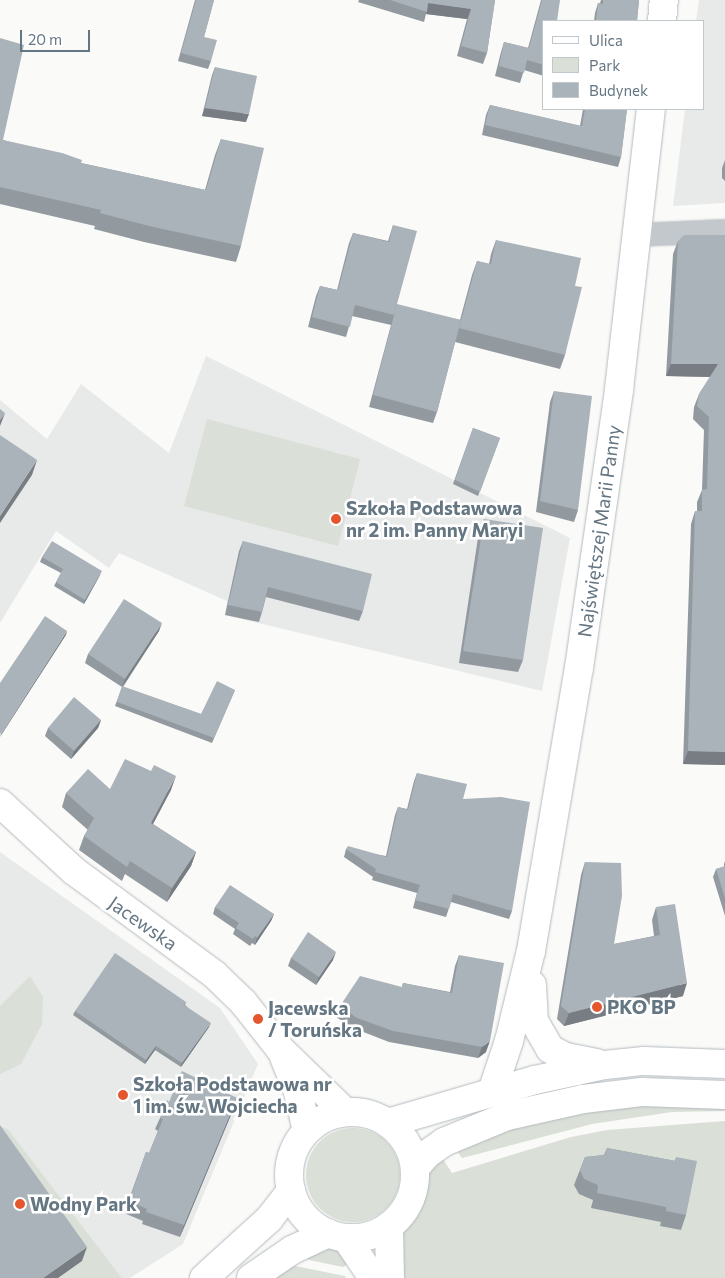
<!DOCTYPE html>
<meta charset="utf-8">
<style>
body{margin:0}
#map{position:relative;width:725px;height:1278px;overflow:hidden;background:#fafaf8;font-family:Commissioner,sans-serif}
div>[style]{position:absolute}
.built>*{inset:0;background:#e8e9e9}
.green>*{inset:0;background:#dadfd7}
.round{border-radius:50%}
.roads{filter:drop-shadow(0 0 1px #b3babf) drop-shadow(0 0 1px #b3babf)}
.street>*{height:22px;margin:-11px;padding:0 11px;transform-origin:11px;border-radius:11px;background:#c3c8cc}
.secondary>*{height:28px;margin:-14px;padding:0 14px;transform-origin:14px;border-radius:14px;background:#fff}
.secondary>.ring{margin:-14px;padding:0;box-sizing:content-box;background:none;border:28px solid #fff;border-radius:50%}
.wall>*{inset:0;background:#929a9f}
.shaded-wall>*{inset:0;background:#777d82}
.building>*{inset:0;background:#aab3b9}
.dots>*{width:14px;height:14px;translate:-50% -50%;box-sizing:border-box;border:2px solid #fff;border-radius:50%}
span{translate:-50% -50%;white-space:nowrap;text-align:center;line-height:1.15;-webkit-text-stroke:5px #fff;paint-order:stroke}
.poi-label{font-size:19px;color:#657683;font-weight:700}
.left{translate:0 -50%;text-align:left}
.street-label{font-size:19px;color:#657683}
.legend{position:absolute;left:542px;top:20px;width:162px;height:90px;box-sizing:border-box;background:#fff;border:1px solid #c1c8cd;margin:0;padding:6px 9px;list-style:none;font-size:15px;color:#657683}
.legend li{display:flex;align-items:center;gap:10px;height:25px}
.legend b{width:25px;border:1px solid #c1c8cd}
.scale{position:absolute;left:20px;top:30px;width:70px;height:22px;box-sizing:border-box;border:2px solid #657683;border-top:0;padding-left:6px;font-size:15px;line-height:18px;white-space:nowrap;color:#657683;-webkit-text-stroke:4px #fff;paint-order:stroke}
</style>
<div id="map">
<div class="built">
<i style="clip-path:polygon(699px 0,725px 0,725px 203px,673px 206px,685px 109px,704px 109px,704px 21px,696px 21px)"></i>
<i style="clip-path:polygon(206px 356px,570px 538px,542px 691px,225px 615px,227px 601px,119px 553px,109px 568px,56px 531px,0 623px,0 400px,47px 439px,81px 384px,169px 453px)"></i>
<i style="clip-path:polygon(0 852px,220px 1008px,258px 1064px,183px 1244px,130px 1278px,122px 1278px,8px 1129px,0 1126px)"></i>
</div>
<div class="green">
<i style="clip-path:polygon(207px 419px,360px 459px,338px 546px,184px 506px)"></i>
<i style="clip-path:polygon(30px 976px,43px 997px,42px 1024px,21px 1064px,0 1074px,0 1006px)"></i>
<i style="clip-path:polygon(692px 1104px,725px 1107px,725px 1111px,672px 1112px,592px 1124px,462px 1158px,454px 1147px,536px 1119px,636px 1106px)"></i>
<i style="clip-path:polygon(725px 1121px,725px 1278px,398px 1278px,401px 1231px,420px 1200px,427px 1173px,441px 1156px,452px 1173px,571px 1137px,607px 1130px)"></i>
<i style="clip-path:polygon(0 1126px,8px 1129px,122px 1278px,0 1278px)"></i>
<i class="round" style="left:306px;top:1128px;width:94px;height:94px"></i>
<i style="clip-path:polygon(329px 1247px,345px 1255px,351px 1263px,343px 1267px,309px 1260px,302px 1254px)"></i>
<i style="clip-path:polygon(285px 1264px,345px 1276px,346px 1278px,268px 1278px)"></i>
</div>
<div class="roads">
<div class="street">
<i style="left:636px;top:235px;width:89px;rotate:-2.6deg"></i>
</div>
<div class="secondary">
<i style="left:662px;top:21px;width:21px;rotate:-85deg"></i>
<i style="left:0;top:803px;width:100px;rotate:42.6deg"></i>
<i style="left:74px;top:871px;width:175px;rotate:36.4deg"></i>
<i style="left:215px;top:975px;width:39px;rotate:44deg"></i>
<i style="left:243px;top:1002px;width:60px;rotate:51.8deg"></i>
<i style="left:280px;top:1049px;width:91px;rotate:44.1deg"></i>
<i style="left:532px;top:985px;width:36px;rotate:87deg"></i>
<i style="left:534px;top:1021px;width:32px;rotate:60deg"></i>
<i style="left:550px;top:1049px;width:18px;rotate:27deg"></i>
<i style="left:566px;top:1057px;width:31px;rotate:11deg"></i>
<i style="left:284px;top:1057px;width:38px;rotate:68deg"></i>
<i style="left:298px;top:1092px;width:39px;rotate:77deg"></i>
<i style="left:492px;top:1092px;width:54px;rotate:-71.6deg"></i>
<i style="left:509px;top:1041px;width:93px;rotate:-76.3deg"></i>
<i style="left:531px;top:951px;width:287px;rotate:-80.4deg"></i>
<i style="left:579px;top:668px;width:282px;rotate:-81.8deg"></i>
<i style="left:619px;top:389px;width:282px;rotate:-83.5deg"></i>
<i class="ring" style="left:289px;top:1112px;width:98px;height:98px"></i>
<i style="left:388px;top:1123px;width:153px;rotate:-16.3deg"></i>
<i style="left:535px;top:1080px;width:72px;rotate:-12.1deg"></i>
<i style="left:605px;top:1065px;width:39px;rotate:-6deg"></i>
<i style="left:644px;top:1061px;width:81px;rotate:2.1deg"></i>
<i style="left:415px;top:1168px;width:18px;rotate:-49deg"></i>
<i style="left:427px;top:1154px;width:21px;rotate:-35deg"></i>
<i style="left:444px;top:1142px;width:68px;rotate:-22.4deg"></i>
<i style="left:507px;top:1116px;width:78px;rotate:-12.6deg"></i>
<i style="left:583px;top:1099px;width:59px;rotate:-6.8deg"></i>
<i style="left:642px;top:1092px;width:83px;rotate:2.1deg"></i>
<i style="left:389px;top:1226px;width:52px;rotate:88.9deg"></i>
<i style="left:346px;top:1238px;width:48px;rotate:56deg"></i>
<i style="left:204px;top:1278px;width:88px;rotate:-42.2deg"></i>
<i style="left:269px;top:1219px;width:36px;rotate:-52deg"></i>
<i style="left:251px;top:1278px;width:50px;rotate:-34.3deg"></i>
<i style="left:292px;top:1250px;width:40px;rotate:-25deg"></i>
</div>
</div>
<div class="wall">
<i style="clip-path:polygon(195px 0,214px 0,204px 37px,211px 61px,208px 69px,178px 61px)"></i>
<i style="clip-path:polygon(359px 0,495px 0,487px 53px,483px 64px,457px 56px,467px 19px,426px 14px,424px 22px,358px 2px)"></i>
<i style="clip-path:polygon(541px 0,560px 0,544px 21px,544px 76px,524px 70px,520px 83px,495px 76px,501px 52px,504px 42px,528px 48px)"></i>
<i style="clip-path:polygon(601px 0,639px 0,637px 21px,594px 21px,595px 13px,598px 3px,600px 3px)"></i>
<i style="clip-path:polygon(0 38px,3px 140px,81px 163px,205px 190px,215px 155px,221px 139px,241px 246px,236px 262px,144px 242px,94px 229px,95px 226px,0 204px)"></i>
<i style="clip-path:polygon(215px 67px,246px 122px,202px 116px,212px 75px)"></i>
<i style="clip-path:polygon(490px 105px,580px 126px,583px 109px,627px 109px,621px 157px,618px 167px,482px 135px,486px 115px)"></i>
<i style="clip-path:polygon(725px 160px,725px 181px,722px 178px,722px 168px)"></i>
<i style="clip-path:polygon(393px 225px,397px 305px,460px 320px,472px 275px,477px 261px,489px 264px,491px 254px,496px 240px,575px 286px,565px 355px,560px 369px,455px 342px,437px 412px,433px 423px,369px 407px,391px 325px,352px 316px,346px 337px,308px 327px,316px 296px,320px 286px,337px 290px,349px 243px,353px 233px,388px 241px)"></i>
<i style="clip-path:polygon(725px 235px,725px 765px,683px 764px,691px 524px,695px 511px,697px 511px,697px 502px,702px 490px,704px 430px,693px 419px,694px 407px,699px 394px,710px 377px,666px 376px,673px 254px,678px 241px)"></i>
<i style="clip-path:polygon(554px 391px,578px 510px,574px 522px,536px 512px,550px 402px)"></i>
<i style="clip-path:polygon(473px 428px,500px 438px,478px 496px,453px 484px)"></i>
<i style="clip-path:polygon(484px 519px,523px 660px,518px 672px,459px 663px,479px 531px)"></i>
<i style="clip-path:polygon(243px 541px,363px 611px,359px 621px,266px 597px,262px 612px,259px 622px,225px 615px,239px 551px)"></i>
<i style="clip-path:polygon(42px 557px,100px 575px,84px 604px,54px 586px,61px 573px,40px 562px)"></i>
<i style="clip-path:polygon(159px 631px,123px 687px,201px 714px,235px 690px,212px 743px,115px 706px,122px 687px,85px 663px,88px 654px)"></i>
<i style="clip-path:polygon(101px 720px,98px 728px,71px 759px,45px 736px,48px 728px)"></i>
<i style="clip-path:polygon(417px 773px,463px 799px,512px 911px,509px 919px,451px 902px,446px 917px,413px 908px,417px 893px,372px 880px,373px 877px,344px 857px,346px 849px,386px 856px,395px 815px,398px 807px,407px 809px,414px 781px)"></i>
<i style="clip-path:polygon(110px 789px,171px 790px,153px 824px,196px 852px,191px 866px,167px 902px,125px 874px,122px 881px,79px 850px,84px 836px,88px 830px,62px 807px,66px 793px)"></i>
<i style="clip-path:polygon(725px 861px,725px 916px,713px 877px,716px 869px,724px 867px,724px 864px)"></i>
<i style="clip-path:polygon(585px 862px,614px 944px,654px 936px,652px 920px,656px 907px,683px 996px,564px 1026px,557px 1019px,581px 875px)"></i>
<i style="clip-path:polygon(215px 907px,274px 914px,271px 921px,255px 945px,252px 943px,250px 946px,233px 934px,235px 929px,213px 914px)"></i>
<i style="clip-path:polygon(459px 955px,486px 1052px,478px 1058px,389px 1042px,353px 1028px,336px 1017px,340px 1006px,402px 987px,403px 983px,450px 992px,455px 966px)"></i>
<i style="clip-path:polygon(291px 958px,333px 960px,316px 985px,288px 966px)"></i>
<i style="clip-path:polygon(186px 1002px,185px 1005px,209px 1027px,181px 1067px,155px 1050px,145px 1064px,73px 1015px,75px 1011px)"></i>
<i style="clip-path:polygon(169px 1102px,233px 1110px,180px 1237px,142px 1224px,143px 1221px,124px 1213px,146px 1152px,149px 1153px,158px 1131px,155px 1129px,160px 1118px)"></i>
<i style="clip-path:polygon(607px 1148px,675px 1161px,676px 1157px,686px 1215px,681px 1230px,660px 1226px,661px 1222px,591px 1208px,593px 1200px,579px 1194px,574px 1185px,585px 1157px,604px 1155px)"></i>
</div>
<div class="shaded-wall">
<i style="clip-path:polygon(428px 3px,471px 9px,467px 19px,426px 14px)"></i>
<i style="clip-path:polygon(205px 108px,249px 114px,246px 122px,202px 116px)"></i>
<i style="clip-path:polygon(671px 364px,718px 364px,714px 377px,666px 376px)"></i>
<i style="clip-path:polygon(5px 413px,0 426px,0 420px)"></i>
<i style="clip-path:polygon(37px 460px,32px 475px,0 523px,0 516px)"></i>
<i style="clip-path:polygon(102px 571px,100px 575px,84px 604px,85px 600px)"></i>
<i style="clip-path:polygon(162px 623px,159px 631px,122px 687px,125px 679px)"></i>
<i style="clip-path:polygon(67px 631px,66px 635px,0 737px,1px 734px)"></i>
<i style="clip-path:polygon(101px 720px,98px 728px,71px 759px,74px 751px)"></i>
<i style="clip-path:polygon(688px 751px,725px 752px,725px 765px,683px 764px)"></i>
<i style="clip-path:polygon(176px 776px,171px 790px,146px 837px,151px 823px)"></i>
<i style="clip-path:polygon(196px 852px,191px 866px,167px 902px,172px 888px)"></i>
<i style="clip-path:polygon(274px 914px,271px 921px,255px 945px,257px 938px)"></i>
<i style="clip-path:polygon(336px 952px,333px 960px,316px 985px,319px 977px)"></i>
<i style="clip-path:polygon(687px 983px,683px 996px,564px 1026px,569px 1013px)"></i>
<i style="clip-path:polygon(211px 1023px,209px 1027px,181px 1067px,182px 1063px)"></i>
<i style="clip-path:polygon(490px 1041px,486px 1052px,478px 1058px,482px 1047px)"></i>
<i style="clip-path:polygon(156px 1046px,155px 1050px,145px 1064px,146px 1060px)"></i>
<i style="clip-path:polygon(237px 1098px,233px 1110px,180px 1237px,184px 1225px)"></i>
<i style="clip-path:polygon(87px 1247px,82px 1261px,58px 1278px,43px 1278px)"></i>
</div>
<div class="building">
<i style="clip-path:polygon(196px 0,214px 0,204px 37px,217px 40px,211px 61px,181px 53px)"></i>
<i style="clip-path:polygon(390px 0,495px 0,487px 53px,461px 46px,471px 9px,428px 3px,427px 12px)"></i>
<i style="clip-path:polygon(542px 0,560px 0,557px 21px,544px 21px,544px 65px,527px 60px,524px 73px,499px 66px,504px 42px,529px 48px)"></i>
<i style="clip-path:polygon(603px 0,639px 0,637px 21px,596px 21px,598px 3px,603px 4px)"></i>
<i style="clip-path:polygon(0 38px,24px 45px,3px 140px,62px 153px,82px 160px,81px 163px,206px 190px,221px 139px,264px 148px,241px 246px,149px 226px,100px 213px,101px 210px,0 187px)"></i>
<i style="clip-path:polygon(215px 67px,257px 76px,249px 114px,205px 108px)"></i>
<i style="clip-path:polygon(490px 105px,582px 126px,585px 109px,627px 109px,621px 157px,485px 125px)"></i>
<i style="clip-path:polygon(393px 225px,417px 231px,394px 315px,355px 305px,350px 327px,312px 317px,320px 286px,338px 290px,353px 233px,389px 242px)"></i>
<i style="clip-path:polygon(684px 235px,725px 235px,725px 752px,688px 751px,695px 511px,702px 511px,702px 490px,707px 489px,709px 417px,697px 406px,699px 394px,718px 364px,671px 364px,678px 241px)"></i>
<i style="clip-path:polygon(496px 240px,581px 258px,575px 286px,582px 287px,565px 355px,459px 328px,477px 261px,491px 264px)"></i>
<i style="clip-path:polygon(397px 304px,461px 320px,437px 412px,373px 395px)"></i>
<i style="clip-path:polygon(554px 391px,592px 396px,578px 510px,540px 501px)"></i>
<i style="clip-path:polygon(0 409px,5px 413px,0 420px)"></i>
<i style="clip-path:polygon(473px 428px,500px 438px,480px 492px,455px 480px)"></i>
<i style="clip-path:polygon(0 435px,37px 460px,0 516px)"></i>
<i style="clip-path:polygon(484px 519px,543px 528px,523px 660px,463px 651px)"></i>
<i style="clip-path:polygon(52px 541px,102px 571px,85px 600px,56px 582px,63px 569px,42px 557px)"></i>
<i style="clip-path:polygon(243px 541px,372px 574px,363px 611px,268px 587px,262px 612px,228px 605px)"></i>
<i style="clip-path:polygon(124px 599px,162px 623px,125px 679px,88px 654px)"></i>
<i style="clip-path:polygon(45px 616px,67px 631px,1px 734px,0 733px,0 683px)"></i>
<i style="clip-path:polygon(217px 681px,235px 690px,214px 738px,117px 702px,122px 686px,201px 714px)"></i>
<i style="clip-path:polygon(74px 697px,101px 720px,74px 751px,48px 728px)"></i>
<i style="clip-path:polygon(125px 759px,151px 771px,154px 765px,176px 776px,151px 823px,196px 852px,172px 888px,130px 861px,127px 867px,84px 836px,94px 818px,66px 793px,88px 769px,110px 789px)"></i>
<i style="clip-path:polygon(417px 773px,467px 784px,463px 799px,501px 797px,530px 802px,512px 911px,453px 894px,449px 909px,415px 900px,420px 885px,375px 872px,376px 869px,346px 849px,348px 846px,387px 857px,398px 807px,408px 810px)"></i>
<i style="clip-path:polygon(585px 862px,621px 863px,622px 896px,614px 944px,660px 935px,656px 907px,675px 904px,687px 983px,569px 1013px,561px 1006px)"></i>
<i style="clip-path:polygon(725px 866px,725px 898px,716px 869px)"></i>
<i style="clip-path:polygon(230px 885px,274px 914px,257px 938px,255px 936px,253px 939px,236px 928px,239px 923px,215px 907px)"></i>
<i style="clip-path:polygon(308px 932px,336px 952px,319px 977px,291px 958px)"></i>
<i style="clip-path:polygon(115px 953px,186px 1002px,184px 1005px,211px 1023px,182px 1063px,156px 1046px,146px 1060px,75px 1011px)"></i>
<i style="clip-path:polygon(459px 955px,504px 963px,490px 1041px,482px 1047px,393px 1031px,357px 1018px,340px 1006px,360px 976px,402px 987px,403px 983px,452px 993px)"></i>
<i style="clip-path:polygon(182px 1071px,237px 1098px,184px 1225px,146px 1212px,147px 1209px,129px 1201px,146px 1152px,149px 1153px,163px 1119px,160px 1118px,167px 1100px,169px 1102px)"></i>
<i style="clip-path:polygon(0 1125px,87px 1247px,43px 1278px,0 1278px)"></i>
<i style="clip-path:polygon(607px 1148px,676px 1161px,676px 1157px,697px 1161px,686px 1215px,666px 1211px,666px 1207px,597px 1193px,598px 1185px,584px 1179px,580px 1170px,585px 1157px,605px 1155px)"></i>
</div>
<div class="dots">
<i style="left:336px;top:519px;background:#e4572e"></i>
<i style="left:597px;top:1007px;background:#e4572e"></i>
<i style="left:258px;top:1019px;background:#e4572e"></i>
<i style="left:123px;top:1095px;background:#e4572e"></i>
<i style="left:20px;top:1204px;background:#e4572e"></i>
</div>
<div class="poi-label">
<span class="left" style="left:346px;top:519px">Szkoła Podstawowa<br>nr 2 im. Panny Maryi</span>
<span class="left" style="left:607px;top:1007px">PKO BP</span>
<span class="left" style="left:268px;top:1019px">Jacewska<br>/ Toruńska</span>
<span class="left" style="left:133px;top:1095px">Szkoła Podstawowa nr<br>1 im. św. Wojciecha</span>
<span class="left" style="left:30px;top:1204px">Wodny Park</span>
</div>
<div class="street-label">
<span style="left:599px;top:531px;rotate:-82deg">Najświętszej Marii Panny</span>
<span style="left:143px;top:923px;rotate:35deg">Jacewska</span>
</div>
<ul class="legend">
<li><b style="height:6px;background:#fff"></b>Ulica</li>
<li><b style="height:14px;background:#dadfd7"></b>Park</li>
<li><b style="height:14px;background:#aab3b9"></b>Budynek</li>
</ul>
<div class="scale">20 m</div>
</div>
